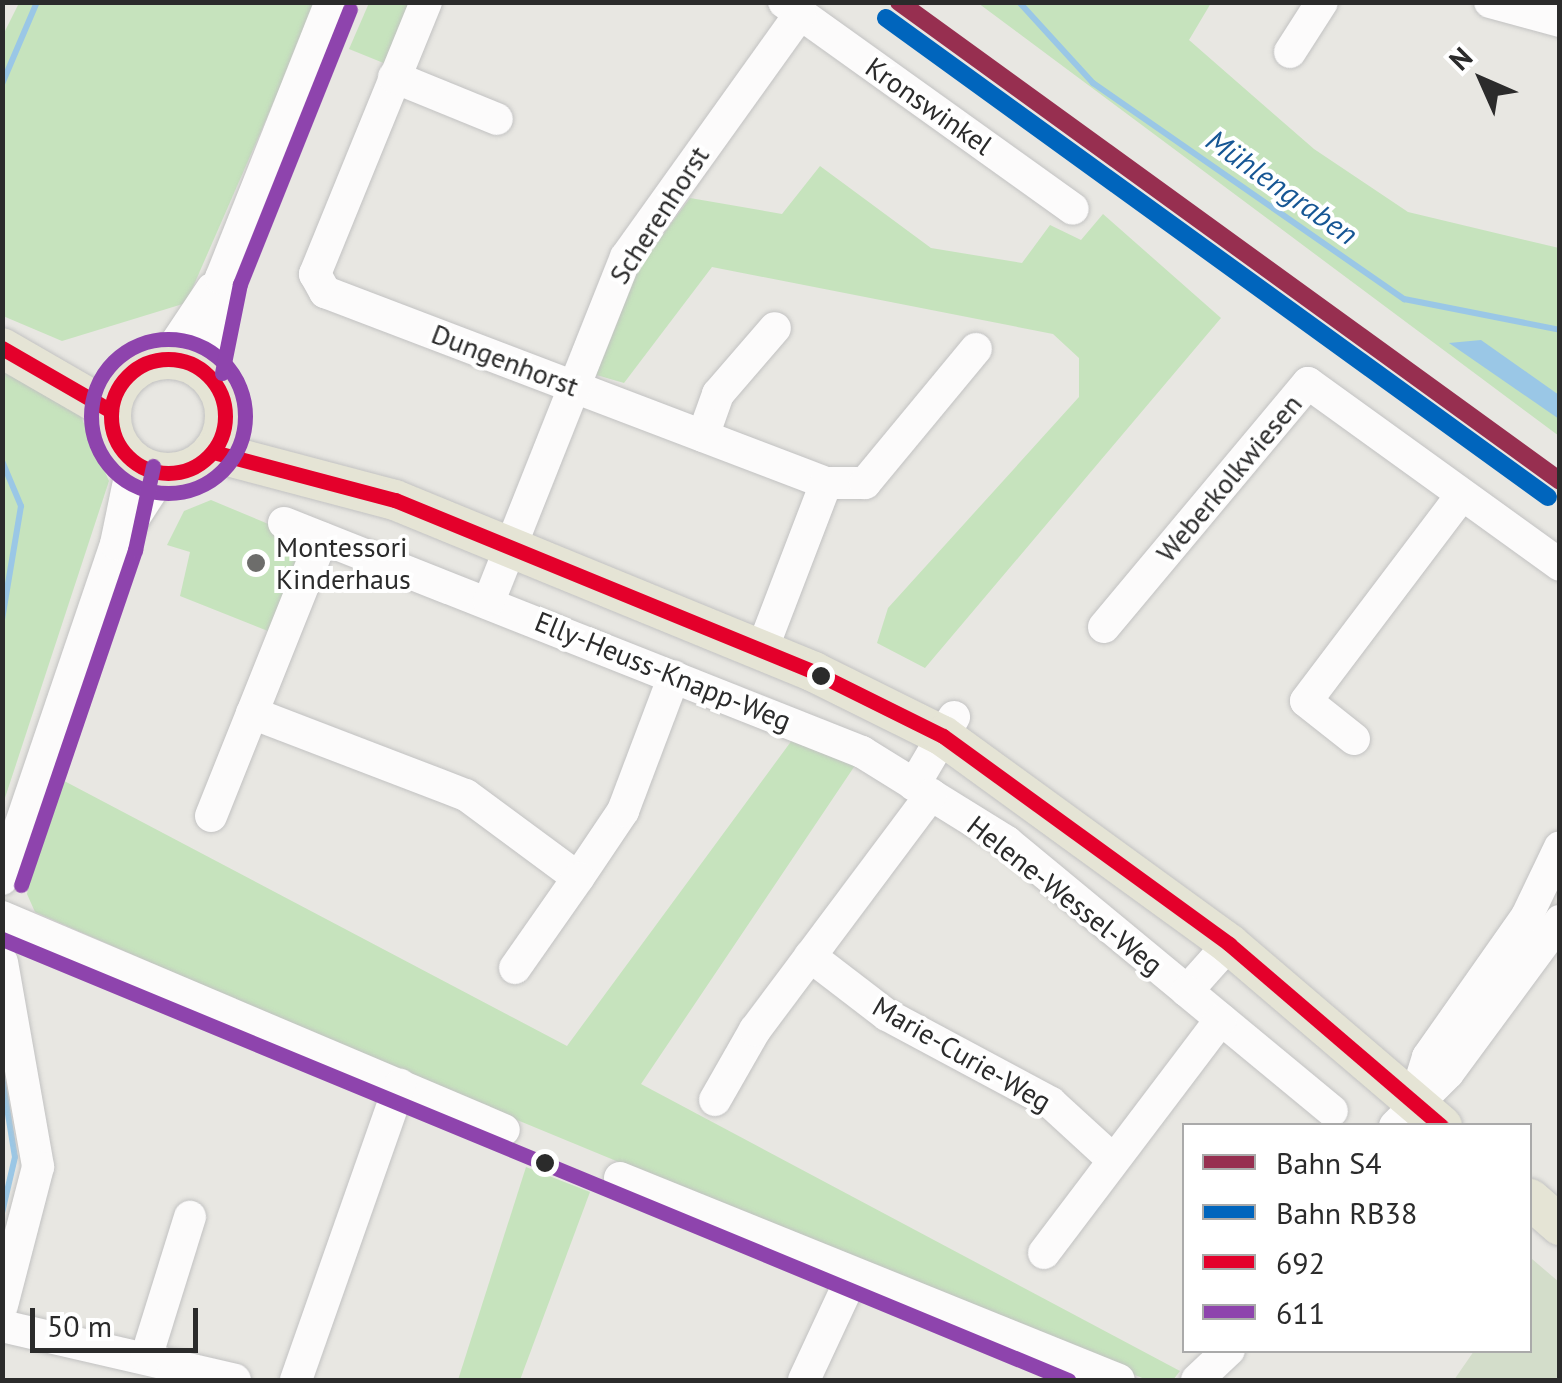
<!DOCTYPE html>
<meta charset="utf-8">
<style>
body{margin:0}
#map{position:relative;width:1562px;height:1383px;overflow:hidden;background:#e8e7e2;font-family:"PT Sans",sans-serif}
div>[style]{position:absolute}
.green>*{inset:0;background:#c6e3bd}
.cemetery>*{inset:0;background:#d3ddca}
.water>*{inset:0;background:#9ac7e6}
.stream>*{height:6px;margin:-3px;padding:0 3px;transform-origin:3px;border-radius:3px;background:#9ac7e6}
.roads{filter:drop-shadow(0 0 2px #c2c2c2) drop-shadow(0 0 2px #c2c2c2)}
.minor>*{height:32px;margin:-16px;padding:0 16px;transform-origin:16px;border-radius:16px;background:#fcfbfb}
.major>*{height:40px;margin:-20px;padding:0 20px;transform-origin:20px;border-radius:20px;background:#e5e4d5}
.major>.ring{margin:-20px;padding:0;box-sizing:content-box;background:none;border:40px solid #e5e4d5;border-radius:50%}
.bus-1>*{height:15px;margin:-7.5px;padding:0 7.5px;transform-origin:7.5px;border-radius:7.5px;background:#e4002b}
.bus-1>.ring{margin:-7.5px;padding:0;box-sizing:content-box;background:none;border:15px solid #e4002b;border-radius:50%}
.bus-2>*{height:15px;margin:-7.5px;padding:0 7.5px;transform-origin:7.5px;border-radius:7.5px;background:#8e44ad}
.bus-2>.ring{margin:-7.5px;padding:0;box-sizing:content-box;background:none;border:15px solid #8e44ad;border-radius:50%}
.rail-1>*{height:18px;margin:-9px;padding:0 9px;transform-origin:9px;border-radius:9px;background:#972f50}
.rail-2>*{height:18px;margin:-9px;padding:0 9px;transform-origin:9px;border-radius:9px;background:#0065bd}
.dots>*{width:28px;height:28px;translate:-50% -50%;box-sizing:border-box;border:5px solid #fff;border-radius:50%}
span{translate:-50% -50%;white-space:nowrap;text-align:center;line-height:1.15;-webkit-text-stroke:8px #fff;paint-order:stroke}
.street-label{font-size:28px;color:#2b2b2b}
.poi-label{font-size:28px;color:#2b2b2b}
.left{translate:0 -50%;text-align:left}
.water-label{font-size:30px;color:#165694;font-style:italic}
.frame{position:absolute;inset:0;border:5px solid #2b2b2b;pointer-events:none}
.legend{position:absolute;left:1182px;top:1123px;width:350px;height:230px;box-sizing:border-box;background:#fff;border:2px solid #aaa;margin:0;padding:12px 18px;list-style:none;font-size:30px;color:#2b2b2b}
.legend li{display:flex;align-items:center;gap:20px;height:50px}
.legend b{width:50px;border:2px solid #aaa}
.north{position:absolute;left:1432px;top:30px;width:100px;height:100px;-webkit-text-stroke:8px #fff;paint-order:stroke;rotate:315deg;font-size:28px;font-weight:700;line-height:40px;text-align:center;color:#2b2b2b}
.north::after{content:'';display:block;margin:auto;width:35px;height:45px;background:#2b2b2b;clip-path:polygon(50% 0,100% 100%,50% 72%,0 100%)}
.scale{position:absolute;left:30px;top:1308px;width:168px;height:45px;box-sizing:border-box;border:5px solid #2b2b2b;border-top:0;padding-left:12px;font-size:30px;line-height:35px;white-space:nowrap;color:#2b2b2b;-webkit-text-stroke:8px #fff;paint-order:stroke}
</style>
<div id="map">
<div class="green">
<i style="clip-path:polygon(19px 3px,317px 3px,186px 303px,62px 341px,3px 316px,2px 37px)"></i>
<i style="clip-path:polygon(369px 3px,416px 3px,386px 64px,349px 49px)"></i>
<i style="clip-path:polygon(978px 3px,1211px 3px,1189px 40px,1314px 149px,1408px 212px,1559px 248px,1559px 436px)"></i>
<i style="clip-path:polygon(820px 166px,931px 248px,1022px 263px,1050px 225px,1081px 240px,1103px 214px,1221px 318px,925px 668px,877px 643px,888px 608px,1079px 397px,1079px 358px,1053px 334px,712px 267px,624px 383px,593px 374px,636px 271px,690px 198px,782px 214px)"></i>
<i style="clip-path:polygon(3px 368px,72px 396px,109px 481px,3px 804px)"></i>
<i style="clip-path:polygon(211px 500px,309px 541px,273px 633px,180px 596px,190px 552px,167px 545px,184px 511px)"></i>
<i style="clip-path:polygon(798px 732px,856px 764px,641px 1084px,1180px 1371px,1173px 1380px,1147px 1380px,396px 1070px,35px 912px,27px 894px,51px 774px,567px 1046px)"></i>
<i style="clip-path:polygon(526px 1167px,590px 1192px,520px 1380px,458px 1380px)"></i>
</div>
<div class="cemetery">
<i style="clip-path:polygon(1532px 1259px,1559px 1282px,1559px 1380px,1454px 1380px,1474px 1351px,1530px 1350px)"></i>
</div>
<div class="water">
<i style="clip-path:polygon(1481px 340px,1559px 395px,1559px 419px,1449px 343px)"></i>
</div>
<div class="stream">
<i style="left:1019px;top:2px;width:110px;rotate:47.6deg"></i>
<i style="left:1093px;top:83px;width:379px;rotate:34.8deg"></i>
<i style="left:1404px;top:299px;width:159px;rotate:11.2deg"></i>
<i style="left:2px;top:84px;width:89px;rotate:-66.9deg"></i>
<i style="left:2px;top:461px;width:49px;rotate:67.1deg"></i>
<i style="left:21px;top:506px;width:116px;rotate:99.5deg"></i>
<i style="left:2px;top:1077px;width:81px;rotate:80.8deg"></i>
<i style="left:15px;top:1157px;width:57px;rotate:103.1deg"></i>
</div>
<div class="roads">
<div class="minor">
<i style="left:426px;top:2px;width:294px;rotate:112.2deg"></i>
<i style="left:315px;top:274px;width:21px;rotate:61deg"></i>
<i style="left:325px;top:292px;width:536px;rotate:20.87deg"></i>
<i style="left:826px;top:483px;width:181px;rotate:111deg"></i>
<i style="left:784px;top:2px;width:355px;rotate:35.6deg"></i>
<i style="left:1490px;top:2px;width:73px;rotate:15.2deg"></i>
<i style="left:1290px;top:52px;width:59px;rotate:-57.4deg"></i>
<i style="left:394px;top:77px;width:111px;rotate:22.2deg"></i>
<i style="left:166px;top:358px;width:83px;rotate:-56.3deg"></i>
<i style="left:202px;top:369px;width:93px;rotate:-78.2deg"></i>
<i style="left:221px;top:278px;width:297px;rotate:-68.3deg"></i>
<i style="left:703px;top:436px;width:45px;rotate:-70.3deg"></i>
<i style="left:718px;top:394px;width:87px;rotate:-49.2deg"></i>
<i style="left:826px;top:483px;width:39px"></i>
<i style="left:865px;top:483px;width:174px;rotate:-50.4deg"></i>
<i style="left:284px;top:523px;width:622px;rotate:21.61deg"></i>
<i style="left:862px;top:752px;width:171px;rotate:31.8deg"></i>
<i style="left:1007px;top:842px;width:234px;rotate:39.6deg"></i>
<i style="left:119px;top:541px;width:81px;rotate:-57.1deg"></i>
<i style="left:489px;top:601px;width:370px;rotate:-68.3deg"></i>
<i style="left:626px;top:257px;width:299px;rotate:-54.4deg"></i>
<i style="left:1104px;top:627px;width:318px;rotate:-50.1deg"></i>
<i style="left:1308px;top:383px;width:311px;rotate:35.8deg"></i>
<i style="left:252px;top:713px;width:229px;rotate:21deg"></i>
<i style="left:466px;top:795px;width:139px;rotate:36.5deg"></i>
<i style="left:578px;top:878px;width:81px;rotate:-56.1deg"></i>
<i style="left:623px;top:811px;width:144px;rotate:-69.3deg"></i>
<i style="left:1354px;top:739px;width:61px;rotate:-141.6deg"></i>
<i style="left:1306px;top:701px;width:258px;rotate:-52.9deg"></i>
<i style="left:914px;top:785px;width:79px;rotate:-59.5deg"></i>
<i style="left:211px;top:816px;width:299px;rotate:-68.2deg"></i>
<i style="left:2px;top:879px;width:354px;rotate:-71.2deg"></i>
<i style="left:116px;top:544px;width:84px;rotate:-78.3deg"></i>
<i style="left:2px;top:917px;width:545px;rotate:22.99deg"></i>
<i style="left:1229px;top:944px;width:63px;rotate:131.8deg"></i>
<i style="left:1187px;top:991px;width:188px;rotate:39.6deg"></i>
<i style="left:810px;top:956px;width:97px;rotate:37.5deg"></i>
<i style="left:887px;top:1015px;width:186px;rotate:28.2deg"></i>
<i style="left:1051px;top:1103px;width:80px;rotate:42.5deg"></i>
<i style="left:2px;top:962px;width:208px;rotate:80deg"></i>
<i style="left:38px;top:1167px;width:143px;rotate:104.6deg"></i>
<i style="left:515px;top:968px;width:110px;rotate:-55deg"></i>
<i style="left:715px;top:1100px;width:81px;rotate:-60.3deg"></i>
<i style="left:755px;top:1030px;width:294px;rotate:-53.2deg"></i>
<i style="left:1414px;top:1102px;width:47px;rotate:-72.7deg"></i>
<i style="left:1428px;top:1057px;width:172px;rotate:-54.9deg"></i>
<i style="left:1527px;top:916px;width:76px;rotate:-64.4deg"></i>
<i style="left:1395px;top:1126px;width:75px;rotate:-45deg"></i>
<i style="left:1448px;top:1073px;width:189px;rotate:-53.6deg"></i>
<i style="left:620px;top:1178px;width:538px;rotate:22.04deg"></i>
<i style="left:1044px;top:1253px;width:293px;rotate:-52.9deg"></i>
<i style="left:2px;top:1326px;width:239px;rotate:13deg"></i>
<i style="left:146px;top:1358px;width:148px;rotate:-72.7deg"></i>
<i style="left:296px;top:1380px;width:313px;rotate:-70.6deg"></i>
<i style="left:804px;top:1380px;width:116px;rotate:-65deg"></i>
<i style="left:1197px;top:1380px;width:44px;rotate:-43.2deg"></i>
</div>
<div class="major">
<i style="left:2px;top:348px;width:126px;rotate:30deg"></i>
<i class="ring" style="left:111px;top:359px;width:74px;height:74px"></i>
<i style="left:213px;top:452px;width:188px;rotate:14.8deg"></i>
<i style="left:395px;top:500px;width:453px;rotate:22.3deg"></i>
<i style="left:814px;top:672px;width:144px;rotate:26.4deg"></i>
<i style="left:943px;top:736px;width:354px;rotate:36deg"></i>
<i style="left:1229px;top:944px;width:280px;rotate:40.5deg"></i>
<i style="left:1530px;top:1199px;width:40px;rotate:41deg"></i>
</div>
</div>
<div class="bus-1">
<i style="left:2px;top:348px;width:126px;rotate:30deg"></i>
<i class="ring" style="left:111px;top:359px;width:99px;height:99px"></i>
<i style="left:213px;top:452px;width:188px;rotate:14.8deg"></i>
<i style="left:395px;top:500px;width:453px;rotate:22.3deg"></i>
<i style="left:814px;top:672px;width:144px;rotate:26.4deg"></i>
<i style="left:943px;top:736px;width:354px;rotate:36deg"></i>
<i style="left:1229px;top:944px;width:279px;rotate:40.6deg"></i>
</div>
<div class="bus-2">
<i class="ring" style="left:91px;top:339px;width:139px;height:139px"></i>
<i style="left:222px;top:373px;width:91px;rotate:-78.6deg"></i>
<i style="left:240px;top:284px;width:296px;rotate:-68.2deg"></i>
<i style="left:21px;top:885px;width:354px;rotate:-71.2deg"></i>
<i style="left:135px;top:550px;width:86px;rotate:-77.9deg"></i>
<i style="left:2px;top:939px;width:1154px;rotate:22.47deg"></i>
</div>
<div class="rail-1">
<i style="left:899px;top:2px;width:816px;rotate:35.93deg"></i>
</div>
<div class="rail-2">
<i style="left:886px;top:18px;width:817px;rotate:35.89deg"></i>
</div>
<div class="dots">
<i style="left:256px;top:563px;background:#6d6d6b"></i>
<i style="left:821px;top:676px;background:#2b2b2b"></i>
<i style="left:545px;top:1163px;background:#2b2b2b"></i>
</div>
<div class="street-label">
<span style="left:929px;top:106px;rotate:35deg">Kronswinkel</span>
<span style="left:659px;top:215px;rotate:-57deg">Scherenhorst</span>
<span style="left:505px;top:360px;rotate:21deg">Dungenhorst</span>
<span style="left:1229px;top:478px;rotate:-50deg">Weberkolkwiesen</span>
<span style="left:663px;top:671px;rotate:22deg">Elly-Heuss-Knapp-Weg</span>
<span style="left:1065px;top:895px;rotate:38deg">Helene-Wessel-Weg</span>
<span style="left:962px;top:1054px;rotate:30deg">Marie-Curie-Weg</span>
</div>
<div class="poi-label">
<span class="left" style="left:276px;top:563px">Montessori<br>Kinderhaus</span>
</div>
<div class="water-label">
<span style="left:1282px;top:187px;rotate:35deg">Mühlengraben</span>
</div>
<div class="frame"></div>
<ul class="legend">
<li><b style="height:12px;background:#972f50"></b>Bahn S4</li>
<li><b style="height:12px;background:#0065bd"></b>Bahn RB38</li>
<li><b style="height:12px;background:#e4002b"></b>692</li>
<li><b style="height:12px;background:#8e44ad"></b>611</li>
</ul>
<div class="north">N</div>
<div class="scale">50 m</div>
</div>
